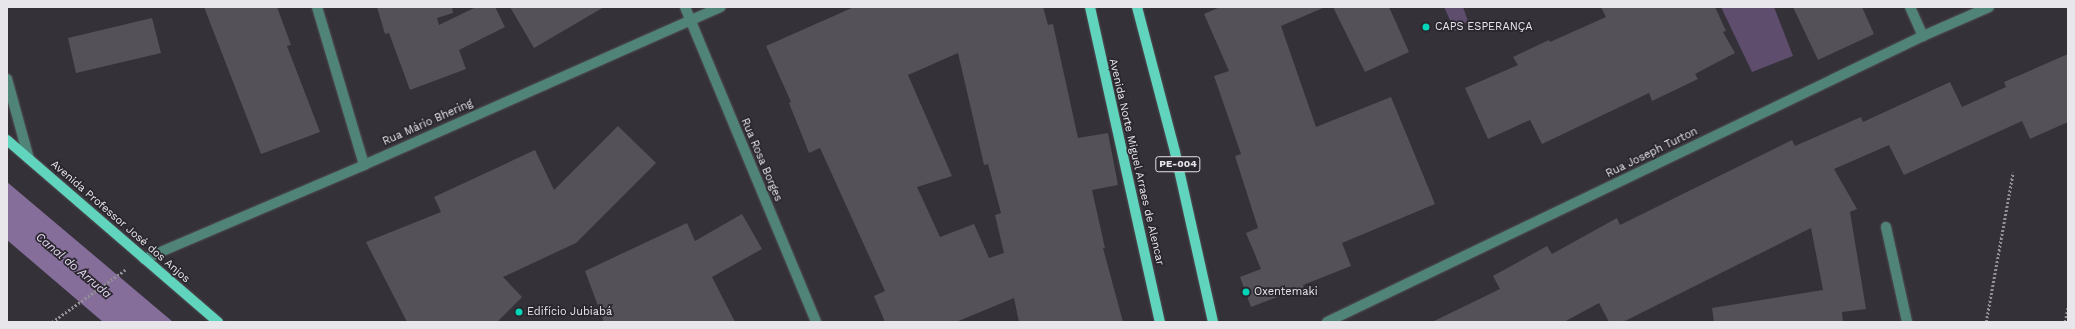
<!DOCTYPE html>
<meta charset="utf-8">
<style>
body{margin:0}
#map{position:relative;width:2075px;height:329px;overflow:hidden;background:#343138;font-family:"Work Sans",sans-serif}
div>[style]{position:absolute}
.green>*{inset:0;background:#5e4d6d}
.water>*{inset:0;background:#866e9a}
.building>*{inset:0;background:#555159}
.path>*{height:2.5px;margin-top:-1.25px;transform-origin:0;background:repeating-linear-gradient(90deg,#928f95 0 2px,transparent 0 4px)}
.roads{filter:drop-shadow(0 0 1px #514e55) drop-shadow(0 0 1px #514e55)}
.minor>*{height:10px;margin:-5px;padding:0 5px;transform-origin:5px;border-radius:5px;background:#508478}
.major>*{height:10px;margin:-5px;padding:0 5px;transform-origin:5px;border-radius:5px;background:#60d4bc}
.dots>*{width:11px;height:11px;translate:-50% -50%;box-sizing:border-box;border:2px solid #2a272e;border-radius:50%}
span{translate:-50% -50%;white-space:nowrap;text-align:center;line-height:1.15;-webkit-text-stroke:3.5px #2a272e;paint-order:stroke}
.shield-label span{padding:1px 3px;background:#2a272e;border:1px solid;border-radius:3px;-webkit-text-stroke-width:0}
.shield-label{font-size:10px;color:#e9e6eb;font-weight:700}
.poi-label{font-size:11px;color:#e9e6eb}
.left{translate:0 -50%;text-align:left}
.street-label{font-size:11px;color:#e9e6eb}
.water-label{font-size:12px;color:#e8daf6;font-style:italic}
.frame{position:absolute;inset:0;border:8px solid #e9e6eb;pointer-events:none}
</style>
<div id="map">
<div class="green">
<i style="clip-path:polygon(1444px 7px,1463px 7px,1468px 21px,1455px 31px)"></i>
<i style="clip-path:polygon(1721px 7px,1774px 7px,1793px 56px,1752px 72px)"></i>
</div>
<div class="water">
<i style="clip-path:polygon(7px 182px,173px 322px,103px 322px,7px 240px)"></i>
</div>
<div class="building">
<i style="clip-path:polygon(204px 7px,277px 7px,291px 45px,287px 46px,320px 132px,261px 154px)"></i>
<i style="clip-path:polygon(377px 7px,452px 7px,453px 13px,437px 18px,439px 25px,476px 7px,495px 7px,505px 27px,459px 50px,466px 69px,410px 90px,389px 33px,385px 34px)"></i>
<i style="clip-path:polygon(510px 7px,604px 7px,534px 48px)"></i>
<i style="clip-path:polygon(evenodd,854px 7px,1043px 7px,1048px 25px,1053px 24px,1078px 138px,1108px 133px,1118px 185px,1092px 190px,1105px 248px,1103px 248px,1123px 322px,1019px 322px,1014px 298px,956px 322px,885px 322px,874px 296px,885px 291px,820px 148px,809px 153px,789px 103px,791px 102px,766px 46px,854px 7px,958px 53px,984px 165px,988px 164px,1001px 213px,995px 215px,1004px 253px,989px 258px,974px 224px,940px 237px,917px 187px,952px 176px,908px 75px,958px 53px)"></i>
<i style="clip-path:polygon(1220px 7px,1325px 7px,1281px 26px,1316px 127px,1391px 97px,1435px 204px,1342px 243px,1351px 266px,1303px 285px,1304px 287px,1251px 307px,1240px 277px,1261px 269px,1246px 233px,1258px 228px,1235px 156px,1241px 154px,1214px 76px,1229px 71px,1204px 14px)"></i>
<i style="clip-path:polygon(1333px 7px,1389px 7px,1409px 52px,1365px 72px)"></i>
<i style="clip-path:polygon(1601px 7px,1715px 7px,1726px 31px,1723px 32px,1735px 53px,1695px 74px,1698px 79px,1652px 101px,1649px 93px,1542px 144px,1530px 120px,1488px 139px,1465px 88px,1518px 65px,1513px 57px,1549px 40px,1550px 42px,1606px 17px)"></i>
<i style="clip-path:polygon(1793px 7px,1862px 7px,1874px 34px,1818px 60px)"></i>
<i style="clip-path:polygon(152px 18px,161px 53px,76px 73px,68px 38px)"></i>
<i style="clip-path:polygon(2068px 54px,2068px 122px,2030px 139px,2022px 121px,1904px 175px,1889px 145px,1834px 169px,1857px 209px,1850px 212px,1866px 309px,1842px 312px,1843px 322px,1714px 322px,1712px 308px,1823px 290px,1811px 228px,1623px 322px,1609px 322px,1599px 303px,1564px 322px,1432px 322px,1500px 289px,1493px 276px,1547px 246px,1552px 254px,1617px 218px,1620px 225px,1792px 140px,1795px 146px,1861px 117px,1863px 122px,1950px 82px,1962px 107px,2006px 87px,2004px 82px)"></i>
<i style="clip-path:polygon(618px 126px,656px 163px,576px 243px,503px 277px,522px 297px,497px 322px,407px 322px,366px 242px,441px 212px,434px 197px,535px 150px,554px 190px)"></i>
<i style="clip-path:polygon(742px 214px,762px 249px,712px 277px,735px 322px,604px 322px,585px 271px,687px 223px,695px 241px)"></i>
</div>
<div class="path">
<i style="left:52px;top:322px;width:90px;rotate:-35.5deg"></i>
<i style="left:1986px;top:322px;width:152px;rotate:-79.8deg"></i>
<i style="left:2065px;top:322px;width:15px;rotate:-79deg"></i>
</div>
<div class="roads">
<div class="minor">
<i style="left:317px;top:7px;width:165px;rotate:73.4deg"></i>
<i style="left:685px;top:7px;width:341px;rotate:67.4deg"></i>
<i style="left:1910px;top:7px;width:32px;rotate:66deg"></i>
<i style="left:7px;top:79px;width:83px;rotate:74.6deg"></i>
<i style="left:1886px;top:227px;width:97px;rotate:77.5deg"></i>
<i style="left:144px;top:259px;width:239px;rotate:-23.1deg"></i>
<i style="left:364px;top:165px;width:390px;rotate:-23.9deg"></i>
<i style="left:1327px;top:322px;width:661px;rotate:-25.63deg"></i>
<i style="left:1923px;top:36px;width:72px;rotate:-23.7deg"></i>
</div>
<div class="major">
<i style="left:1090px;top:7px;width:323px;rotate:77.5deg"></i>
<i style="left:1137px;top:7px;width:150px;rotate:75.3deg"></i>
<i style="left:1175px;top:152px;width:174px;rotate:77.4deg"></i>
<i style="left:7px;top:140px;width:279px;rotate:40.8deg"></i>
</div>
</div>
<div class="dots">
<i style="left:1426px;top:27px;background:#00d5b7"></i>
<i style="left:1246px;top:292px;background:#00d5b7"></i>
<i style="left:519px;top:312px;background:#00d5b7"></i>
</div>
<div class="shield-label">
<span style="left:1178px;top:164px">PE-004</span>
</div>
<div class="poi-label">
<span class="left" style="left:1435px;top:27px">CAPS ESPERANÇA</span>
<span class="left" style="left:1254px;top:292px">Oxentemaki</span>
<span class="left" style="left:527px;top:312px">Edifício Jubiabá</span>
</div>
<div class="street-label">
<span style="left:428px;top:123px;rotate:-24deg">Rua Mário Bhering</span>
<span style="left:1652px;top:153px;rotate:-26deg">Rua Joseph Turton</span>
<span style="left:761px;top:160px;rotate:67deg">Rua Rosa Borges</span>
<span style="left:1136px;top:162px;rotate:77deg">Avenida Norte Miguel Arraes de Alencar</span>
<span style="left:120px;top:222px;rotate:41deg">Avenida Professor José dos Anjos</span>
</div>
<div class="water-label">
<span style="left:73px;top:266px;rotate:40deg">Canal do Arruda</span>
</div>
<div class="frame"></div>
</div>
